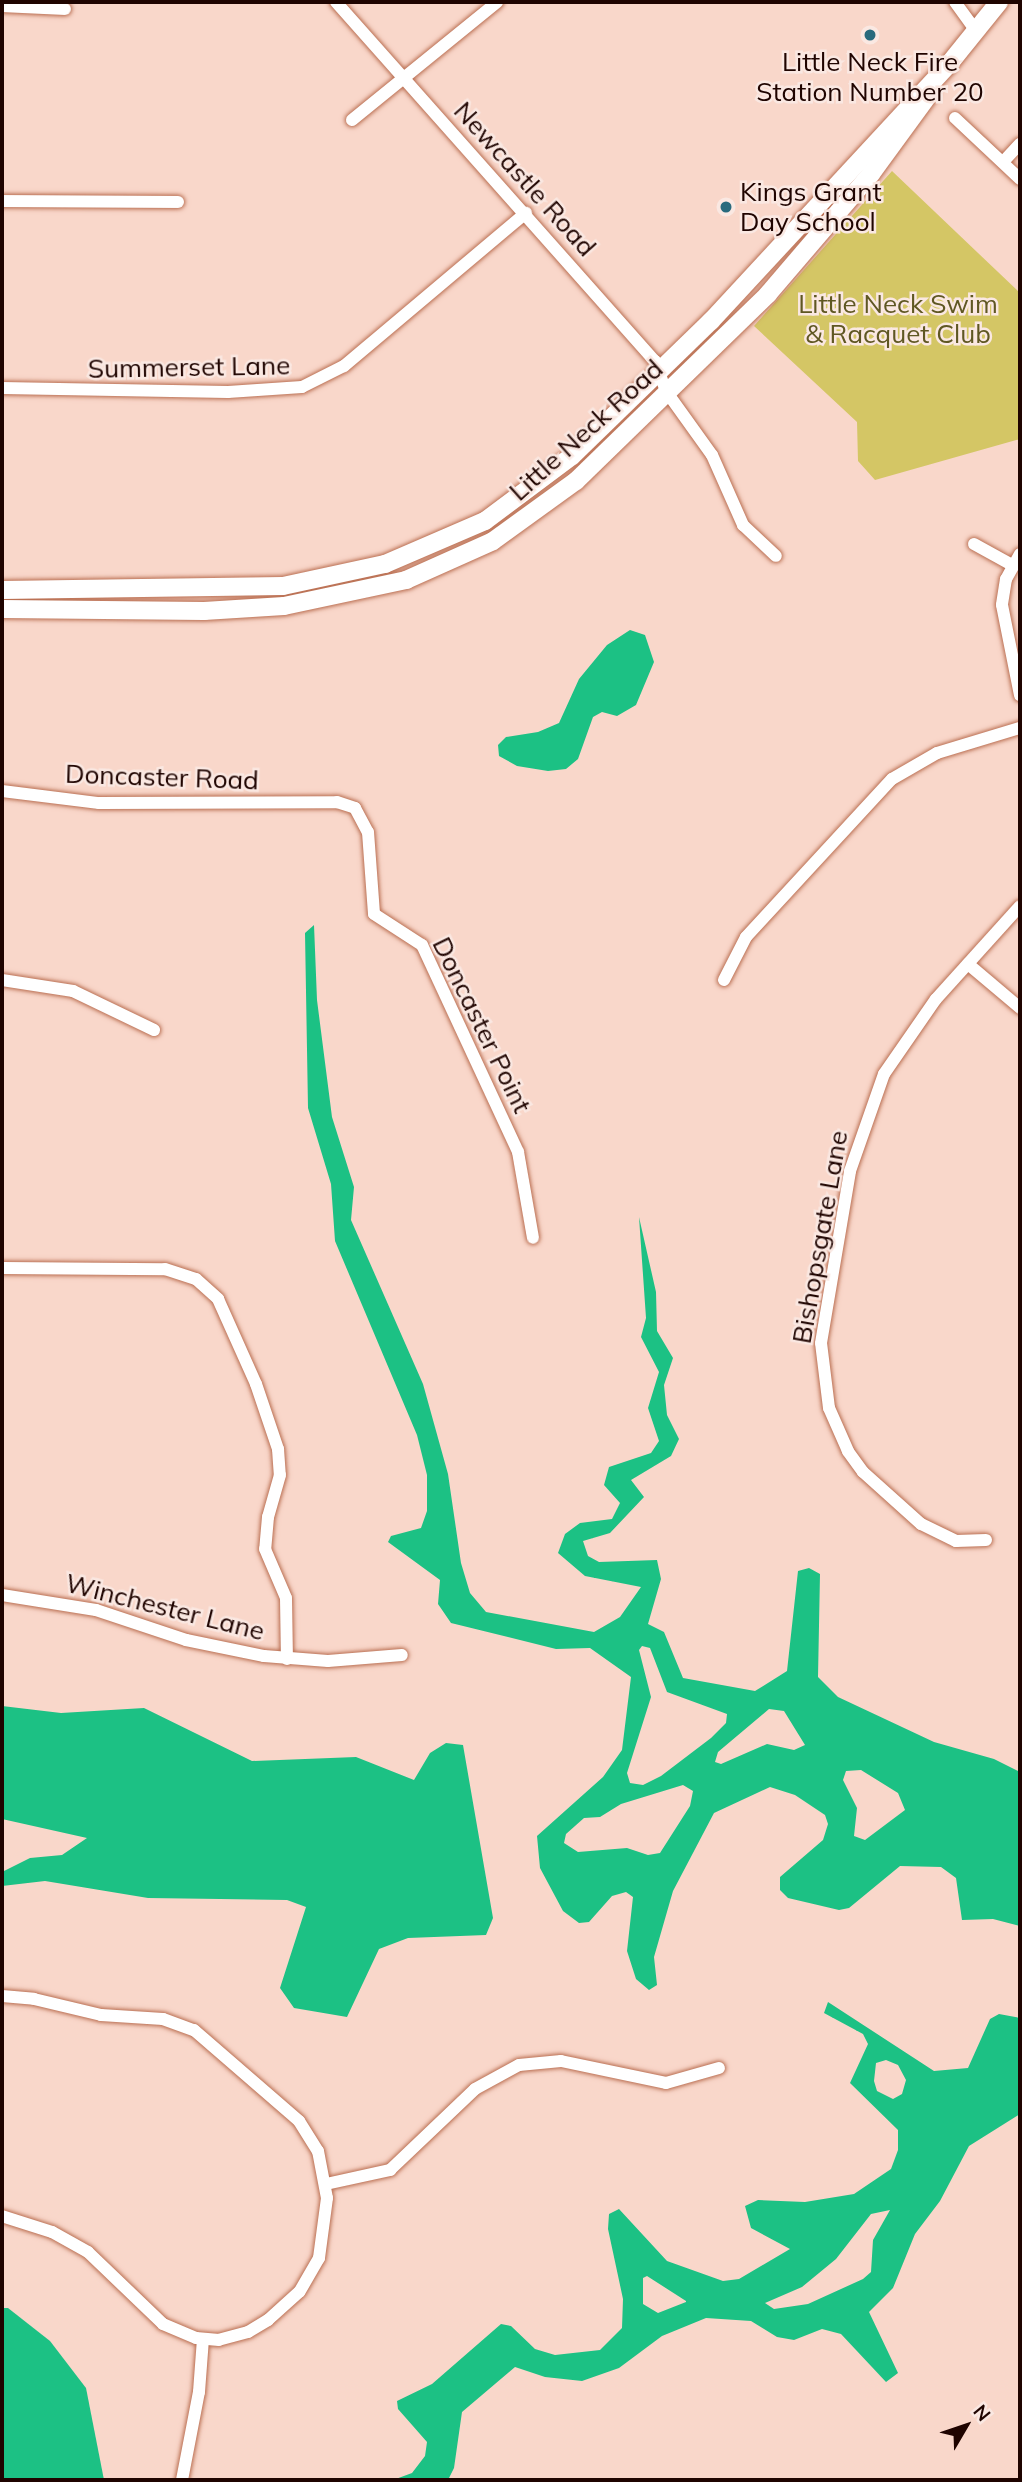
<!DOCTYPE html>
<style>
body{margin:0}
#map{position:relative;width:1022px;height:2482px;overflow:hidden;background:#f9d7ca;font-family:Mulish,sans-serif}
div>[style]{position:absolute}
.green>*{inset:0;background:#d4c665}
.water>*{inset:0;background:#1cc184}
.roads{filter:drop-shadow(0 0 2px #ba6f52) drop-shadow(0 0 2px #ba6f52)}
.street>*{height:12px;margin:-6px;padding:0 6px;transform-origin:6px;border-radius:6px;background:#fff}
.secondary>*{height:18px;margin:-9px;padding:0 9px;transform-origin:9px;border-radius:9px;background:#fff}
.dots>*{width:19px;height:19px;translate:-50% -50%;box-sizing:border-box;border:4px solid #fae8e2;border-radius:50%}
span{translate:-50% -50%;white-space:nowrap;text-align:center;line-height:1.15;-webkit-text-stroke:5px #fae8e2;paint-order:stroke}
.poi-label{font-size:26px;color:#1f0400}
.left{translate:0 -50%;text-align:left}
.street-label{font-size:26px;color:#1f0400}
.park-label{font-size:26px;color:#5f5722}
.frame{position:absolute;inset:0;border:4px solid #1f0400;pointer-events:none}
.north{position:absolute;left:931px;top:2391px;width:70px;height:70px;-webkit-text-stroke:5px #fae8e2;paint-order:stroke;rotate:51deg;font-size:19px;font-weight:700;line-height:28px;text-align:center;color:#1f0400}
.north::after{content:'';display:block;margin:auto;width:24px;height:32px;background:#1f0400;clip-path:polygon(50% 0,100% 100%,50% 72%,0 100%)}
</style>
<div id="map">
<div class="green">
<i style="clip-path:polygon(892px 171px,1020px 293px,1020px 439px,875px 480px,858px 461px,857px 422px,754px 326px)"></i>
</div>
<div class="water">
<i style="clip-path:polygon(630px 630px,645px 635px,654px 662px,636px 705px,617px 716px,602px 712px,593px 717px,578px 759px,566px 769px,548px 771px,517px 766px,499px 756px,498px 745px,506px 737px,538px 732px,559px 723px,579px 679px,607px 645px)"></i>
<i style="clip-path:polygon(evenodd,314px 925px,317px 1000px,332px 1117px,354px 1187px,351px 1220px,423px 1384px,448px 1474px,461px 1563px,470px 1593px,486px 1612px,594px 1632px,620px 1617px,641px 1587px,585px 1576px,558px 1553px,565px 1534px,580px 1523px,612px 1519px,620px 1503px,604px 1485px,609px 1467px,651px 1453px,659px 1441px,648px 1408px,659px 1372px,641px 1337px,646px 1318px,639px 1217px,656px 1292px,657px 1331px,673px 1358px,664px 1385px,667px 1415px,679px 1439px,671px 1456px,631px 1480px,644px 1497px,610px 1533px,583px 1541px,588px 1556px,599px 1562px,657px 1560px,661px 1579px,648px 1624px,664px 1632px,683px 1678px,755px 1691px,787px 1671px,798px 1571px,809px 1568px,820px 1574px,818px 1677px,838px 1697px,934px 1742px,994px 1759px,1020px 1772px,1020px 1926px,993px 1919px,962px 1920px,956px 1878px,941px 1867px,900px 1866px,849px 1908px,839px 1910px,788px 1898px,780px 1890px,780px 1877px,823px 1840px,828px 1824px,825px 1815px,795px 1795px,770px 1787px,714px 1813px,673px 1891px,654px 1957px,657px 1985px,649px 1990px,636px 1979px,627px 1951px,633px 1897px,626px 1892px,612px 1896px,589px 1922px,579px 1923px,563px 1911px,540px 1868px,537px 1836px,603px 1777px,622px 1750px,631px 1677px,590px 1648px,556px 1649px,451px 1623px,438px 1604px,440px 1580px,388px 1542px,391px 1536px,421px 1528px,427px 1511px,427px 1475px,417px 1435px,335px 1241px,331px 1184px,308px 1108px,305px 933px,314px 925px,642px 1646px,650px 1648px,667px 1692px,727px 1714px,726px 1723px,711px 1738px,661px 1776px,643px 1785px,630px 1783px,627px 1773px,651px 1697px,639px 1650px,642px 1646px,314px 925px,769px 1709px,784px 1711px,805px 1745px,794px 1750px,767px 1744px,721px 1764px,715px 1762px,718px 1752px,769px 1709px,314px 925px,861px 1770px,898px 1793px,905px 1810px,865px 1840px,854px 1836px,857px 1808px,843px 1780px,846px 1771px,861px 1770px,314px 925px,683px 1785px,693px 1791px,690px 1806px,660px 1853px,648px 1855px,627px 1848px,578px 1852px,564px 1843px,566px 1834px,584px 1818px,600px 1817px,621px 1804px,683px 1785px)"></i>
<i style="clip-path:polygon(2px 1706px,61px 1713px,144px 1708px,252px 1761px,356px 1757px,414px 1780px,430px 1753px,446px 1743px,463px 1745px,493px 1918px,486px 1935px,408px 1938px,379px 1949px,347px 2017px,294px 2008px,280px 1988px,306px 1907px,287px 1900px,148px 1898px,45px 1881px,2px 1886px,2px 1872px,30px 1858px,62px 1855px,87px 1838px,2px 1819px)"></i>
<i style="clip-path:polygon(evenodd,828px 2002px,934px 2071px,968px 2068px,990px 2019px,999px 2014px,1020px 2018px,1020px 2114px,969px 2146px,940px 2201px,915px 2234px,893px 2288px,869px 2312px,898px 2373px,886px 2382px,841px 2334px,822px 2329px,794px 2340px,777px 2337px,751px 2321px,706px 2318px,662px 2336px,619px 2368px,582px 2381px,545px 2377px,515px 2367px,462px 2412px,454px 2468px,448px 2480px,393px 2480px,412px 2473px,425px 2456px,427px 2442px,398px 2409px,397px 2401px,432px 2384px,501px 2324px,511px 2326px,535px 2349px,555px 2355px,600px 2350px,622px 2328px,623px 2299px,608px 2229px,609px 2214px,619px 2209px,667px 2261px,723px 2281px,739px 2279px,790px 2249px,751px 2228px,745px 2206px,758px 2200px,805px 2202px,854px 2194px,891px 2169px,898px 2150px,898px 2130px,850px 2083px,868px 2044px,863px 2034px,824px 2013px,828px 2002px,886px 2060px,898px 2065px,906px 2080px,902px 2094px,893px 2099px,877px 2091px,874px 2081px,876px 2063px,886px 2060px,828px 2002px,890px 2210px,873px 2240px,871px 2272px,863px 2279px,808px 2304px,774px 2309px,765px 2303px,802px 2287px,836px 2259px,871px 2214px,890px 2210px,828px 2002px,647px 2276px,686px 2301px,686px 2302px,658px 2313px,643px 2304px,643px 2278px,647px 2276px)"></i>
<i style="clip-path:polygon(2px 2308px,8px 2308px,50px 2341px,86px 2388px,104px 2480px,2px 2480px)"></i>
</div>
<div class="roads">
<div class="street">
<i style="left:336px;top:2px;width:480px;rotate:48.4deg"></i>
<i style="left:655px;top:361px;width:32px;rotate:70deg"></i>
<i style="left:666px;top:391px;width:79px;rotate:54.3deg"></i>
<i style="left:712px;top:455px;width:77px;rotate:66.1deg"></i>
<i style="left:743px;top:525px;width:45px;rotate:43.2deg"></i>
<i style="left:955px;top:2px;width:36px;rotate:54deg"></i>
<i style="left:2px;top:6px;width:63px;rotate:2.7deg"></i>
<i style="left:955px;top:118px;width:89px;rotate:43.2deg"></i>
<i style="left:352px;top:120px;width:187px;rotate:-39.1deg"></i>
<i style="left:1003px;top:162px;width:25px;rotate:-47deg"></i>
<i style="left:2px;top:201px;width:176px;rotate:0.3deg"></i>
<i style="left:2px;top:388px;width:226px;rotate:1deg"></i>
<i style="left:228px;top:392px;width:74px;rotate:-3.9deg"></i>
<i style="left:302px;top:387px;width:47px;rotate:-26.6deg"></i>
<i style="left:344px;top:366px;width:238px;rotate:-40.1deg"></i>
<i style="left:974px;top:544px;width:43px;rotate:28.9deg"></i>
<i style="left:1020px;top:554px;width:29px;rotate:119deg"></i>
<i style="left:1006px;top:579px;width:26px;rotate:99deg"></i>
<i style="left:1002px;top:605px;width:92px;rotate:78.7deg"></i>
<i style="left:2px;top:791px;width:98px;rotate:7.1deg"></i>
<i style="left:99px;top:803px;width:238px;rotate:-0.2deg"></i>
<i style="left:337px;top:802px;width:19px;rotate:18deg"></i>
<i style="left:355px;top:808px;width:27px;rotate:62deg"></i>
<i style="left:368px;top:832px;width:82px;rotate:85.8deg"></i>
<i style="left:374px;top:914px;width:57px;rotate:32.9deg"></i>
<i style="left:422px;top:945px;width:228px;rotate:65.1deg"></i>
<i style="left:518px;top:1152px;width:87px;rotate:80.1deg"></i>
<i style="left:968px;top:964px;width:68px;rotate:40.2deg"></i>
<i style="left:2px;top:980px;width:72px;rotate:8.8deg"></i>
<i style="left:73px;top:991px;width:90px;rotate:25.7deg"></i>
<i style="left:724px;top:980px;width:48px;rotate:-62.9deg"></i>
<i style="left:746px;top:937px;width:215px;rotate:-47.3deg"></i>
<i style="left:892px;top:779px;width:52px;rotate:-30deg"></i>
<i style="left:937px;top:753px;width:87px;rotate:-16.8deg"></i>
<i style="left:2px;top:1268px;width:163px;rotate:0.4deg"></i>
<i style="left:165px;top:1269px;width:33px;rotate:18deg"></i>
<i style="left:196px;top:1279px;width:30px;rotate:42deg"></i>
<i style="left:218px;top:1299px;width:93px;rotate:65.9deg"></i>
<i style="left:256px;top:1384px;width:69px;rotate:71.3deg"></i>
<i style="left:278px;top:1449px;width:26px;rotate:86deg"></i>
<i style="left:280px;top:1475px;width:44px;rotate:105.9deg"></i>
<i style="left:268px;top:1517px;width:32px;rotate:95deg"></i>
<i style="left:265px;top:1549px;width:53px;rotate:66.8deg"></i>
<i style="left:286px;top:1598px;width:61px;rotate:89.1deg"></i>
<i style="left:986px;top:1540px;width:30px;rotate:178deg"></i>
<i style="left:956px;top:1541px;width:39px;rotate:-154deg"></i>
<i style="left:921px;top:1524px;width:78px;rotate:-138.1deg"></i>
<i style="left:863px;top:1472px;width:26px;rotate:-126deg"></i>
<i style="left:848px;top:1451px;width:47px;rotate:-113.8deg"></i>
<i style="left:829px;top:1408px;width:65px;rotate:-97deg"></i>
<i style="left:821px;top:1343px;width:174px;rotate:-80.4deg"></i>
<i style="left:850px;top:1171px;width:103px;rotate:-70.7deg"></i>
<i style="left:884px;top:1074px;width:91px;rotate:-55.3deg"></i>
<i style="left:936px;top:999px;width:125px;rotate:-47.9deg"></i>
<i style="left:2px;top:1595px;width:95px;rotate:9.1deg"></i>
<i style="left:96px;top:1610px;width:95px;rotate:18.4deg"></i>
<i style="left:186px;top:1640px;width:80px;rotate:11.6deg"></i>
<i style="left:264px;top:1656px;width:64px;rotate:4.5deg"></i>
<i style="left:328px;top:1661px;width:74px;rotate:-4.6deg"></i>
<i style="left:2px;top:1996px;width:32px;rotate:5deg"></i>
<i style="left:34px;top:1999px;width:69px;rotate:13.4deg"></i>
<i style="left:101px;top:2015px;width:62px;rotate:3.7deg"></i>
<i style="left:163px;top:2019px;width:33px;rotate:20deg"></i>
<i style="left:194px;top:2030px;width:139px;rotate:40.9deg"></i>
<i style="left:299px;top:2121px;width:36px;rotate:58deg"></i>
<i style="left:318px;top:2151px;width:48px;rotate:79.2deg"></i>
<i style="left:327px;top:2198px;width:61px;rotate:97.6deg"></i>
<i style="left:319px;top:2258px;width:39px;rotate:120deg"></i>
<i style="left:299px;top:2292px;width:42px;rotate:137.9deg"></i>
<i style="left:268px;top:2320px;width:23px;rotate:149deg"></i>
<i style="left:248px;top:2332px;width:30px;rotate:165deg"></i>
<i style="left:219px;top:2340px;width:23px;rotate:-175deg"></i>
<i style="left:196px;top:2338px;width:36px;rotate:-157deg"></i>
<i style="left:163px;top:2324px;width:104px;rotate:-136.2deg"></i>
<i style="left:88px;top:2252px;width:41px;rotate:-150.9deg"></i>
<i style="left:52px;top:2232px;width:52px;rotate:-162.3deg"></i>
<i style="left:326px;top:2184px;width:66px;rotate:-12.3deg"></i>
<i style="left:390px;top:2170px;width:117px;rotate:-43.6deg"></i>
<i style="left:475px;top:2089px;width:50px;rotate:-28.6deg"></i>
<i style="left:519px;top:2065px;width:42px;rotate:-5.4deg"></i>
<i style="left:561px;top:2061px;width:107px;rotate:11.8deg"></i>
<i style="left:666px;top:2083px;width:55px;rotate:-15.8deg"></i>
<i style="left:182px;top:2480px;width:90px;rotate:-79.1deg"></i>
<i style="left:199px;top:2392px;width:53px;rotate:-85.7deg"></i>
</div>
<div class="secondary">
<i style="left:2px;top:590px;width:281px;rotate:-0.8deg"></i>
<i style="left:283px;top:586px;width:104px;rotate:-12.2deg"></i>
<i style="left:385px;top:564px;width:109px;rotate:-23.3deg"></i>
<i style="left:485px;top:521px;width:109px;rotate:-36.8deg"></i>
<i style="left:572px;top:456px;width:194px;rotate:-44.2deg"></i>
<i style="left:711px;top:321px;width:350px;rotate:-47.2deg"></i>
<i style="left:949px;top:64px;width:80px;rotate:-51.1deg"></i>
<i style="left:2px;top:609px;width:202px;rotate:0.6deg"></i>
<i style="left:204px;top:611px;width:80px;rotate:-3.6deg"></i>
<i style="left:284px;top:606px;width:125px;rotate:-12deg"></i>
<i style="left:406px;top:580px;width:95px;rotate:-24.1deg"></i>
<i style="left:493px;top:541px;width:102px;rotate:-35.9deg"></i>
<i style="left:576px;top:481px;width:268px;rotate:-44.2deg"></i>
<i style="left:768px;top:294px;width:158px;rotate:-49.4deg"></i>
<i style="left:871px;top:174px;width:100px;rotate:-53.9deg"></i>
</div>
</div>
<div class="dots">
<i style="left:870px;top:35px;background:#286a7d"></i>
<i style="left:726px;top:207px;background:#286a7d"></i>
</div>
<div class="poi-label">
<span style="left:870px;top:77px">Little Neck Fire<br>Station Number 20</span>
<span class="left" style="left:740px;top:207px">Kings Grant<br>Day School</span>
</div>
<div class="street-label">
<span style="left:525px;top:179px;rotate:48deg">Newcastle Road</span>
<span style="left:189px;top:367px;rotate:-1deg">Summerset Lane</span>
<span style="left:586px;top:430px;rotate:-42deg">Little Neck Road</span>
<span style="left:162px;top:777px;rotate:2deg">Doncaster Road</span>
<span style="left:482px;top:1025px;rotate:64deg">Doncaster Point</span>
<span style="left:820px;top:1237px;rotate:-80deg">Bishopsgate Lane</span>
<span style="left:165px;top:1607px;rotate:14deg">Winchester Lane</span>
</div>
<div class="park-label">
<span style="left:898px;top:319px">Little Neck Swim<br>&amp; Racquet Club</span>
</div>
<div class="frame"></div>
<div class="north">N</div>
</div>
